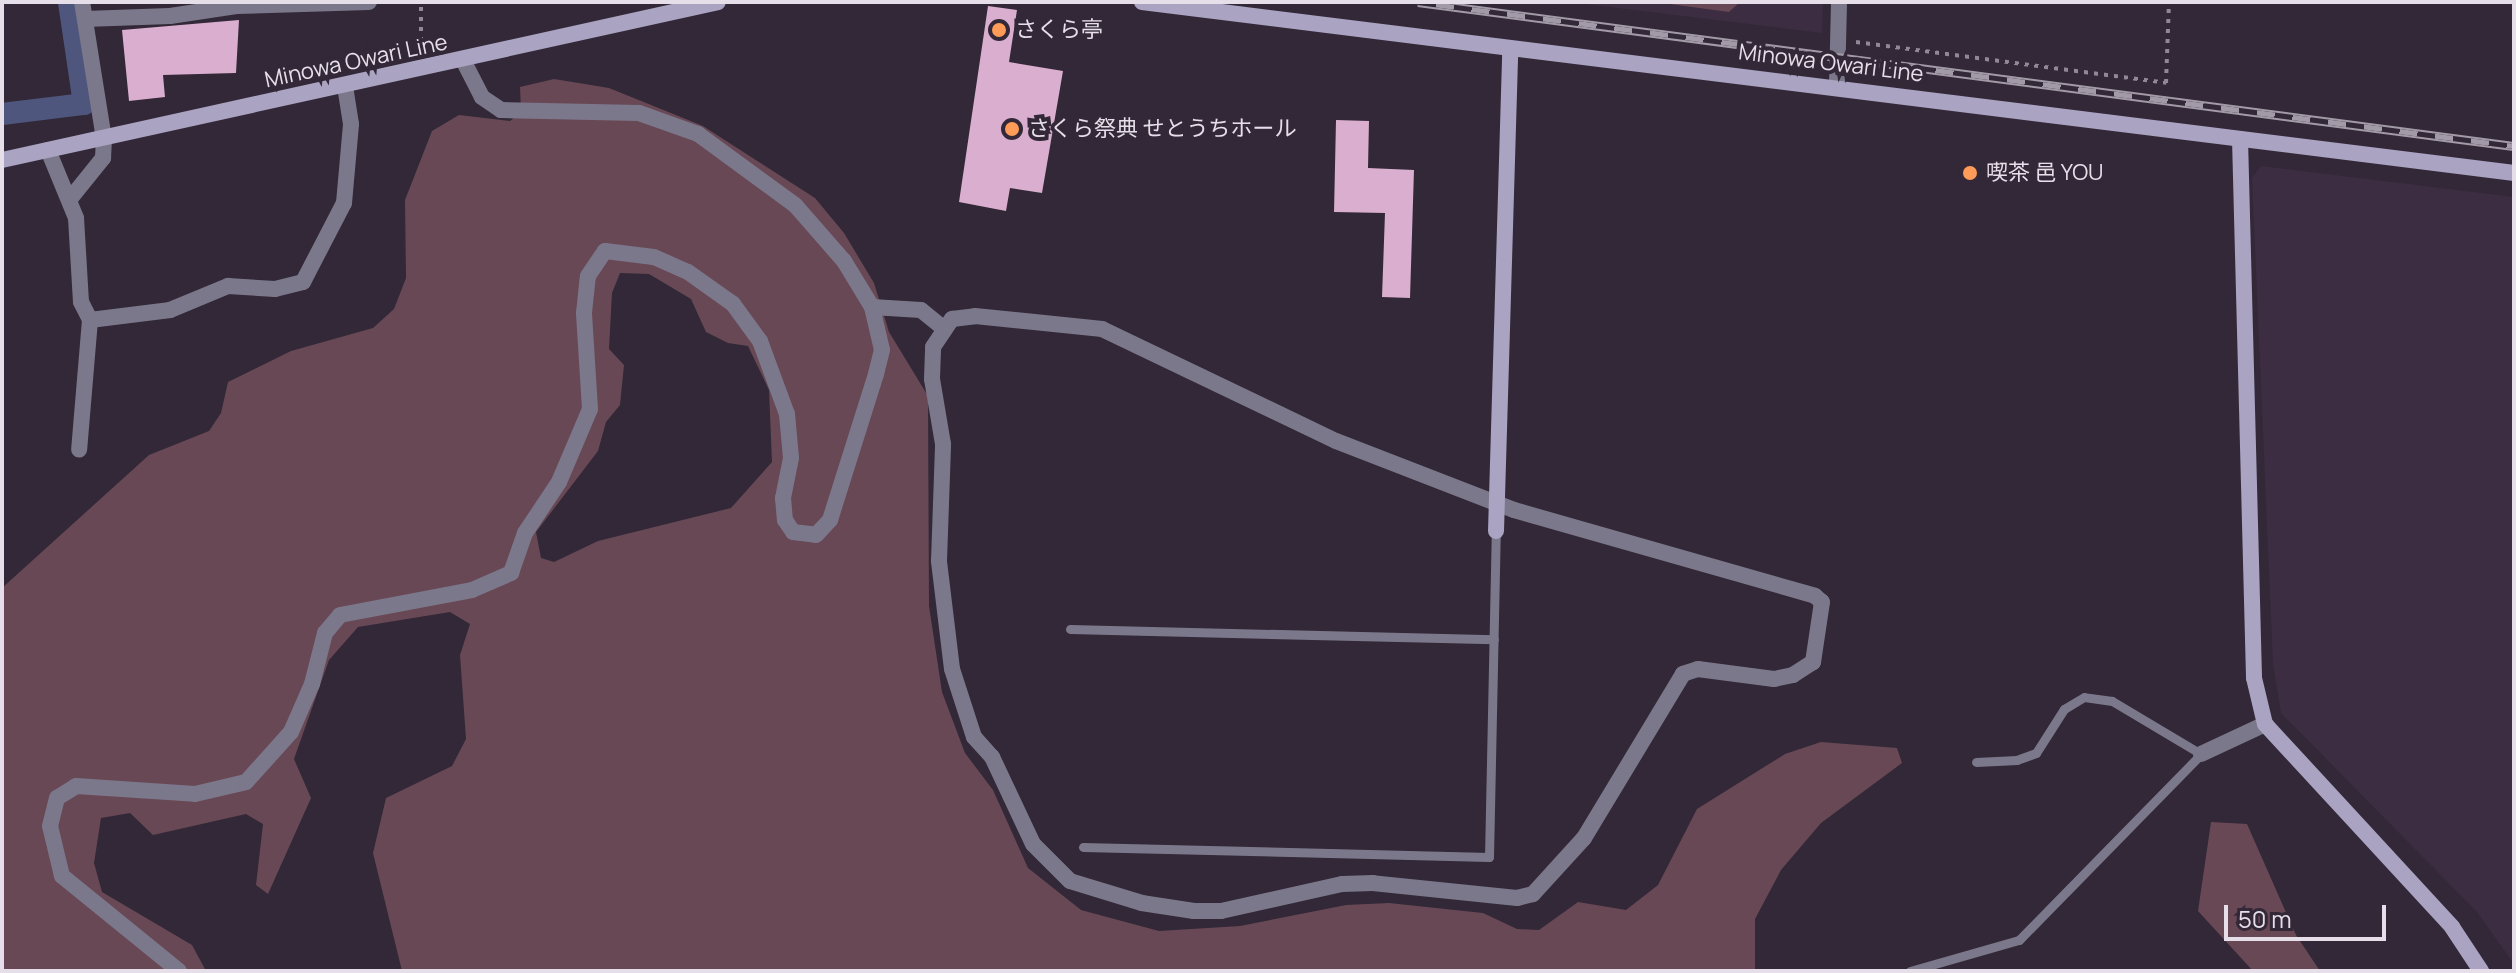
<!DOCTYPE html>
<meta charset="utf-8">
<style>
body{margin:0}
#map{position:relative;width:2516px;height:973px;overflow:hidden;background:#322837;font-family:Manrope,"Noto Sans JP",sans-serif}
div>[style]{position:absolute}
.built>*{inset:0;background:#3c2d42}
.green>*{inset:0;background:#684855}
.canal>*{height:22px;margin:-11px;padding:0 11px;transform-origin:11px;border-radius:11px;background:#4f567e}
.building>*{inset:0;background:#d9aece}
.path>*{height:4px;margin-top:-2px;transform-origin:0;background:repeating-linear-gradient(90deg,#908894 0 4px,transparent 0 10px)}
.lane>*{height:9px;margin:-4.5px;padding:0 4.5px;transform-origin:4.5px;border-radius:4.5px;background:#7c788b}
.street>*{height:16px;margin:-8px;padding:0 8px;transform-origin:8px;border-radius:8px;background:#7c788b}
.secondary>*{height:16px;margin:-8px;padding:0 8px;transform-origin:8px;border-radius:8px;background:#aaa3c2}
.rail>*{height:9px;margin-top:-4.5px;transform-origin:0;background:repeating-linear-gradient(90deg,#322837 0 18px,#a29aa6 0 36px);box-sizing:border-box;border-block:2px solid #a29aa6}
.dots>*{width:22px;height:22px;translate:-50% -50%;box-sizing:border-box;border:4px solid #322837;border-radius:50%}
span{translate:-50% -50%;white-space:nowrap;text-align:center;line-height:1.15;-webkit-text-stroke:8px #322837;paint-order:stroke}
.poi-label{font-size:22px;color:#e6dfe9}
.left{translate:0 -50%;text-align:left}
.street-label{font-size:22px;color:#e6dfe9}
.frame{position:absolute;inset:0;border:4px solid #e6dfe9;pointer-events:none}
.scale{position:absolute;left:2224px;top:905px;width:162px;height:36px;box-sizing:border-box;border:4px solid #e6dfe9;border-top:0;padding-left:10px;font-size:24px;line-height:28px;white-space:nowrap;color:#e6dfe9;-webkit-text-stroke:6px #322837;paint-order:stroke}
</style>
<div id="map">
<div class="built">
<i style="clip-path:polygon(1568px 2px,1823px 2px,1822px 33px)"></i>
<i style="clip-path:polygon(2261px 166px,2514px 197px,2514px 964px,2477px 912px,2281px 713px,2273px 664px,2252px 178px)"></i>
</div>
<div class="green">
<i style="clip-path:polygon(1655px 2px,1740px 2px,1729px 12px)"></i>
<i style="clip-path:polygon(evenodd,554px 79px,609px 88px,703px 126px,815px 198px,844px 233px,874px 283px,889px 332px,928px 396px,929px 606px,942px 692px,965px 753px,993px 790px,1028px 868px,1081px 910px,1159px 931px,1240px 926px,1346px 905px,1389px 903px,1483px 913px,1517px 929px,1539px 930px,1578px 902px,1626px 910px,1658px 885px,1697px 809px,1785px 754px,1821px 742px,1897px 748px,1902px 763px,1821px 823px,1781px 870px,1755px 919px,1755px 971px,402px 971px,373px 853px,386px 798px,452px 766px,466px 739px,460px 655px,470px 624px,450px 612px,358px 627px,329px 660px,294px 759px,311px 798px,268px 894px,256px 885px,263px 824px,246px 814px,153px 835px,130px 813px,101px 818px,94px 863px,102px 892px,192px 945px,206px 971px,2px 971px,2px 588px,149px 455px,209px 431px,221px 413px,228px 382px,291px 351px,373px 328px,394px 309px,406px 278px,405px 200px,432px 131px,459px 115px,510px 121px,521px 112px,520px 87px,554px 79px,620px 273px,649px 274px,691px 299px,706px 332px,728px 343px,748px 346px,769px 390px,772px 462px,731px 508px,598px 541px,554px 562px,541px 558px,536px 532px,598px 451px,606px 422px,620px 405px,624px 365px,609px 349px,612px 293px,620px 273px)"></i>
<i style="clip-path:polygon(2211px 822px,2247px 824px,2296px 935px,2320px 971px,2253px 971px,2198px 911px)"></i>
</div>
<div class="canal">
<i style="left:2px;top:114px;width:83px;rotate:-7deg"></i>
<i style="left:84px;top:104px;width:103px;rotate:-98.4deg"></i>
</div>
<div class="building">
<i style="clip-path:polygon(988px 6px,1017px 10px,1009px 62px,1063px 71px,1042px 193px,1010px 188px,1006px 211px,959px 202px)"></i>
<i style="clip-path:polygon(239px 20px,236px 73px,163px 75px,165px 97px,129px 101px,122px 30px)"></i>
<i style="clip-path:polygon(1336px 120px,1369px 121px,1368px 168px,1414px 170px,1410px 298px,1382px 297px,1385px 213px,1334px 212px)"></i>
</div>
<div class="path">
<i style="left:1856px;top:42px;width:313px;rotate:7.5deg"></i>
<i style="left:2166px;top:83px;width:81px;rotate:-87.9deg"></i>
<i style="left:421px;top:51px;width:49px;rotate:-90deg"></i>
</div>
<div class="lane">
<i style="left:1070px;top:629px;width:424px;rotate:1.4deg"></i>
<i style="left:1083px;top:847px;width:406px;rotate:1.4deg"></i>
<i style="left:1489px;top:857px;width:326px;rotate:-88.8deg"></i>
<i style="left:1910px;top:971px;width:113px;rotate:-15.9deg"></i>
<i style="left:2019px;top:940px;width:260px;rotate:-45.6deg"></i>
<i style="left:2201px;top:754px;width:104px;rotate:-149.2deg"></i>
<i style="left:2112px;top:701px;width:28px;rotate:-172deg"></i>
<i style="left:2084px;top:697px;width:23px;rotate:149deg"></i>
<i style="left:2064px;top:709px;width:52px;rotate:122.5deg"></i>
<i style="left:2036px;top:753px;width:20px;rotate:160deg"></i>
<i style="left:2017px;top:760px;width:41px;rotate:177.2deg"></i>
</div>
<div class="street">
<i style="left:85px;top:19px;width:85px;rotate:-2deg"></i>
<i style="left:170px;top:16px;width:67px;rotate:-8.6deg"></i>
<i style="left:236px;top:6px;width:133px;rotate:-1.7deg"></i>
<i style="left:1837px;top:85px;width:83px;rotate:-88.6deg"></i>
<i style="left:48px;top:150px;width:74px;rotate:67.6deg"></i>
<i style="left:76px;top:218px;width:84px;rotate:86.6deg"></i>
<i style="left:81px;top:302px;width:20px;rotate:63deg"></i>
<i style="left:90px;top:320px;width:130px;rotate:94.8deg"></i>
<i style="left:70px;top:199px;width:53px;rotate:-51.2deg"></i>
<i style="left:103px;top:158px;width:19px;rotate:-87deg"></i>
<i style="left:104px;top:139px;width:139px;rotate:-99.1deg"></i>
<i style="left:872px;top:307px;width:49px;rotate:3.5deg"></i>
<i style="left:921px;top:310px;width:28px;rotate:39deg"></i>
<i style="left:975px;top:316px;width:128px;rotate:5.8deg"></i>
<i style="left:1102px;top:329px;width:259px;rotate:25.6deg"></i>
<i style="left:1336px;top:441px;width:191px;rotate:21.2deg"></i>
<i style="left:1514px;top:510px;width:313px;rotate:15.9deg"></i>
<i style="left:1815px;top:596px;width:9px;rotate:41deg"></i>
<i style="left:1822px;top:602px;width:61px;rotate:98.5deg"></i>
<i style="left:1813px;top:662px;width:24px;rotate:147deg"></i>
<i style="left:1793px;top:675px;width:19px;rotate:168deg"></i>
<i style="left:1774px;top:679px;width:77px;rotate:-172.5deg"></i>
<i style="left:1698px;top:669px;width:16px;rotate:162deg"></i>
<i style="left:1683px;top:674px;width:192px;rotate:121.1deg"></i>
<i style="left:1584px;top:838px;width:76px;rotate:132.3deg"></i>
<i style="left:1533px;top:894px;width:16px;rotate:166deg"></i>
<i style="left:1517px;top:898px;width:145px;rotate:-174.1deg"></i>
<i style="left:1373px;top:883px;width:31px;rotate:178deg"></i>
<i style="left:1342px;top:884px;width:124px;rotate:167.4deg"></i>
<i style="left:1221px;top:911px;width:27px;rotate:180deg"></i>
<i style="left:1194px;top:911px;width:53px;rotate:-171.3deg"></i>
<i style="left:1142px;top:903px;width:75px;rotate:-163deg"></i>
<i style="left:1070px;top:881px;width:52px;rotate:-135deg"></i>
<i style="left:1033px;top:844px;width:96px;rotate:-115.2deg"></i>
<i style="left:992px;top:757px;width:27px;rotate:-132deg"></i>
<i style="left:974px;top:737px;width:71px;rotate:-107.9deg"></i>
<i style="left:952px;top:669px;width:109px;rotate:-96.9deg"></i>
<i style="left:939px;top:561px;width:117px;rotate:-88deg"></i>
<i style="left:943px;top:444px;width:66px;rotate:-99.6deg"></i>
<i style="left:932px;top:379px;width:32px;rotate:-88deg"></i>
<i style="left:933px;top:347px;width:34px;rotate:-56deg"></i>
<i style="left:952px;top:319px;width:23px;rotate:-7deg"></i>
<i style="left:90px;top:320px;width:81px;rotate:-7.1deg"></i>
<i style="left:170px;top:310px;width:63px;rotate:-22.5deg"></i>
<i style="left:228px;top:286px;width:47px;rotate:3.7deg"></i>
<i style="left:275px;top:289px;width:29px;rotate:-14deg"></i>
<i style="left:303px;top:282px;width:89px;rotate:-62.6deg"></i>
<i style="left:344px;top:203px;width:79px;rotate:-84.9deg"></i>
<i style="left:351px;top:124px;width:38px;rotate:-99deg"></i>
<i style="left:2201px;top:754px;width:71px;rotate:-25.1deg"></i>
<i style="left:179px;top:971px;width:151px;rotate:-140.9deg"></i>
<i style="left:62px;top:876px;width:51px;rotate:-103.5deg"></i>
<i style="left:50px;top:826px;width:29px;rotate:-76deg"></i>
<i style="left:57px;top:798px;width:22px;rotate:-32deg"></i>
<i style="left:76px;top:786px;width:119px;rotate:3.8deg"></i>
<i style="left:195px;top:794px;width:52px;rotate:-13.2deg"></i>
<i style="left:246px;top:782px;width:67px;rotate:-48deg"></i>
<i style="left:291px;top:732px;width:52px;rotate:-66.4deg"></i>
<i style="left:312px;top:684px;width:53px;rotate:-75.7deg"></i>
<i style="left:325px;top:633px;width:23px;rotate:-50deg"></i>
<i style="left:340px;top:615px;width:134px;rotate:-10.7deg"></i>
<i style="left:472px;top:590px;width:43px;rotate:-23.6deg"></i>
<i style="left:511px;top:573px;width:42px;rotate:-70.7deg"></i>
<i style="left:525px;top:533px;width:61px;rotate:-56.3deg"></i>
<i style="left:559px;top:482px;width:79px;rotate:-67deg"></i>
<i style="left:590px;top:409px;width:96px;rotate:-93.6deg"></i>
<i style="left:584px;top:313px;width:37px;rotate:-84deg"></i>
<i style="left:588px;top:276px;width:30px;rotate:-56deg"></i>
<i style="left:605px;top:251px;width:49px;rotate:7deg"></i>
<i style="left:654px;top:257px;width:37px;rotate:24deg"></i>
<i style="left:688px;top:272px;width:55px;rotate:35.4deg"></i>
<i style="left:733px;top:304px;width:46px;rotate:53.9deg"></i>
<i style="left:760px;top:341px;width:78px;rotate:69.7deg"></i>
<i style="left:787px;top:414px;width:44px;rotate:84.8deg"></i>
<i style="left:791px;top:458px;width:41px;rotate:101.3deg"></i>
<i style="left:783px;top:498px;width:22px;rotate:85deg"></i>
<i style="left:785px;top:520px;width:14px;rotate:56deg"></i>
<i style="left:793px;top:532px;width:23px;rotate:7deg"></i>
<i style="left:816px;top:535px;width:21px;rotate:-47deg"></i>
<i style="left:830px;top:520px;width:153px;rotate:-72.5deg"></i>
<i style="left:876px;top:374px;width:25px;rotate:-76deg"></i>
<i style="left:882px;top:350px;width:44px;rotate:-103.1deg"></i>
<i style="left:872px;top:307px;width:54px;rotate:-121.3deg"></i>
<i style="left:844px;top:261px;width:74px;rotate:-131.2deg"></i>
<i style="left:795px;top:205px;width:120px;rotate:-143.8deg"></i>
<i style="left:698px;top:134px;width:63px;rotate:-160.4deg"></i>
<i style="left:639px;top:113px;width:138px;rotate:-178.8deg"></i>
<i style="left:501px;top:110px;width:23px;rotate:-146deg"></i>
<i style="left:482px;top:97px;width:42px;rotate:-117.2deg"></i>
</div>
<div class="secondary">
<i style="left:1142px;top:2px;width:1383px;rotate:7.1deg"></i>
<i style="left:2240px;top:139px;width:539px;rotate:88.51deg"></i>
<i style="left:2254px;top:678px;width:47px;rotate:76.6deg"></i>
<i style="left:2265px;top:724px;width:276px;rotate:47.3deg"></i>
<i style="left:2452px;top:927px;width:53px;rotate:56.6deg"></i>
<i style="left:2px;top:160px;width:733px;rotate:-12.44deg"></i>
<i style="left:1496px;top:531px;width:483px;rotate:-88.3deg"></i>
</div>
<div class="rail">
<i style="left:1418px;top:2px;width:1105px;rotate:7.49deg"></i>
</div>
<div class="dots">
<i style="left:999px;top:30px;background:#fe9b58"></i>
<i style="left:1012px;top:129px;background:#fe9b58"></i>
<i style="left:1970px;top:173px;background:#fe9b58"></i>
</div>
<div class="poi-label">
<span class="left" style="left:1015px;top:30px">さくら亭</span>
<span class="left" style="left:1028px;top:129px">さくら祭典 せとうちホール</span>
<span class="left" style="left:1986px;top:173px">喫茶 邑 YOU</span>
</div>
<div class="street-label">
<span style="left:356px;top:61px;rotate:-12deg">Minowa Owari Line</span>
<span style="left:1831px;top:63px;rotate:7deg">Minowa Owari Line</span>
</div>
<div class="frame"></div>
<div class="scale">50 m</div>
</div>
